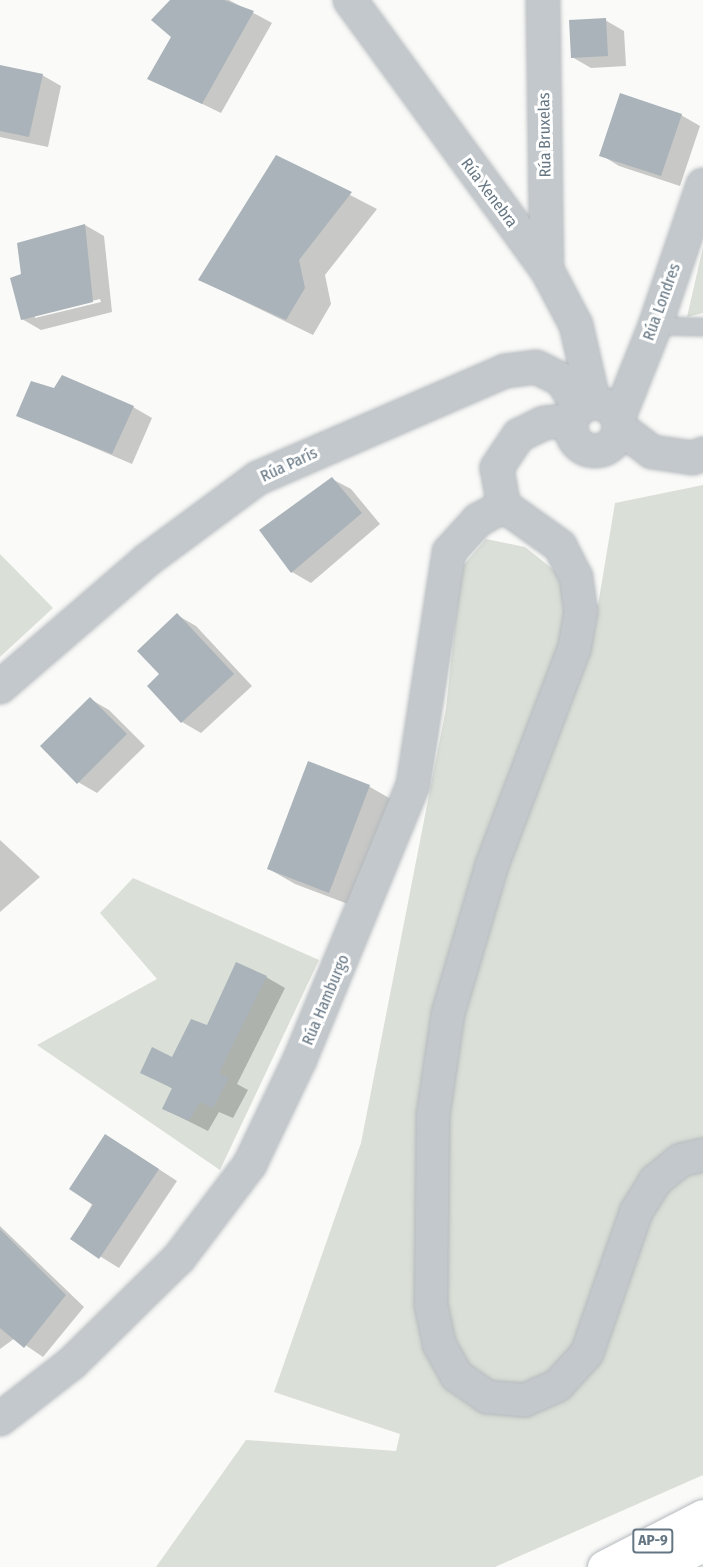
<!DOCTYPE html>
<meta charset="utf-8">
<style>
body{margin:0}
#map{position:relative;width:703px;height:1567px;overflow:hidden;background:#fafaf8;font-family:"Fira Sans Condensed",sans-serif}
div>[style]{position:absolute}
.green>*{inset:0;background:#dadfd7}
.shadow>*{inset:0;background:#0003}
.building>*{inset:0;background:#aab3b9}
.roads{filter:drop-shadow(0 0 2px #b4b9bd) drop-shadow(0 0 2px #b4b9bd)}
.lane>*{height:16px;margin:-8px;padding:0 8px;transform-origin:8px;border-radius:8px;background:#c3c8cc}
.street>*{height:32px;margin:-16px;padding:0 16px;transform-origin:16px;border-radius:16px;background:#c3c8cc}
.street>.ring{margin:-16px;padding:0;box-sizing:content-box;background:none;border:32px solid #c3c8cc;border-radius:50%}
.highway>*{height:33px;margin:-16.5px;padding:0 16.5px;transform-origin:16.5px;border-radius:16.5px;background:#fff}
span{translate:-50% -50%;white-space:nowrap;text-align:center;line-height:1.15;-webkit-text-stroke:6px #fff;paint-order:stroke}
.shield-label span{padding:2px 4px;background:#fff;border:2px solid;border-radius:4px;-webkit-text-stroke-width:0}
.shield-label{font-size:15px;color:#657683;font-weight:700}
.street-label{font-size:16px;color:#657683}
</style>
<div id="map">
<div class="green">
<i style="clip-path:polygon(703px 247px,703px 313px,687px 317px)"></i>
<i style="clip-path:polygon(703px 485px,703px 1475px,495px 1567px,156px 1567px,246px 1440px,396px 1451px,400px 1434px,274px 1392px,361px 1143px,446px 708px,461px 568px,486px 539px,525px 547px,598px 605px,615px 503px)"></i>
<i style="clip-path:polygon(0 554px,53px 608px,0 657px)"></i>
<i style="clip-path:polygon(133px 878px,319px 960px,220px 1170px,37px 1045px,157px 979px,100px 913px)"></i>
</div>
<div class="shadow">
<i style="clip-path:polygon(172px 0,229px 0,272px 23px,221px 113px,149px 78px,173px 36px)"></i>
<i style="clip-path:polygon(605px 20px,624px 31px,626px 66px,591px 68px,572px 57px)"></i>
<i style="clip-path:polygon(0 66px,42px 75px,61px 86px,48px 147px,0 137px)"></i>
<i style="clip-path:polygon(681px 115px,700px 126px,680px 186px,619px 166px,601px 155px)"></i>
<i style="clip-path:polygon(277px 157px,377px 209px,325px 275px,331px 304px,313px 335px,200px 280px)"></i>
<i style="clip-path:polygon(evenodd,85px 225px,104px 236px,112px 312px,41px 330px,22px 319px,23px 275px,18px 244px,85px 225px,100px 299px,101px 302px,35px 318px,35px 315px,100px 299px)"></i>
<i style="clip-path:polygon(55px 390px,133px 407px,152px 418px,132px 464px,18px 415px)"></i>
<i style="clip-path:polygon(332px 479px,351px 489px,380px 524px,311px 583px,292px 572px,261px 530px)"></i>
<i style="clip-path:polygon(177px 615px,196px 626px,252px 686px,201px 733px,182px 722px,161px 674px)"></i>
<i style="clip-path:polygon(90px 699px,109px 710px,145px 746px,97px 793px,78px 782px)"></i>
<i style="clip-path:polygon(309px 763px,370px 787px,396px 802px,356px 907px,295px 884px,269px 869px)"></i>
<i style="clip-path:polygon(0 840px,40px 877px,0 912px)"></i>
<i style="clip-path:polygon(266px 977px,285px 988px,237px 1084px,248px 1090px,233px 1118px,219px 1112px,208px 1131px,164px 1109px,173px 1089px,142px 1072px,173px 1059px)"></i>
<i style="clip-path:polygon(125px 1147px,177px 1181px,119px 1268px,72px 1239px)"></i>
<i style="clip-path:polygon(0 1226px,84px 1307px,43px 1357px,15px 1338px,0 1349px)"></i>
</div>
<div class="building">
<i style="clip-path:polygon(170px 0,224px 0,254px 11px,202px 104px,147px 79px,171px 37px,151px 20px)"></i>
<i style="clip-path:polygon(606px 18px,608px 56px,571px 58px,569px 20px)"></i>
<i style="clip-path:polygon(0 65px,43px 74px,29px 137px,0 131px)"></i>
<i style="clip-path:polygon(620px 93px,682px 114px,661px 176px,599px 156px)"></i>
<i style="clip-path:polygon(276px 155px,352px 192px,299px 260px,305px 288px,286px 320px,198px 280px)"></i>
<i style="clip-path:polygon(85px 224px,93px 302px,21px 320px,10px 278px,21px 274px,17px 243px)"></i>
<i style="clip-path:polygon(62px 375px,134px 406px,112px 454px,16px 416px,31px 381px,54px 388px)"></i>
<i style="clip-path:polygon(332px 477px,362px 513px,291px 573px,259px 530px)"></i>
<i style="clip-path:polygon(177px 613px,234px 674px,181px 723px,147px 686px,159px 674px,137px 651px)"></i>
<i style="clip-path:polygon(90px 697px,127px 734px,77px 784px,40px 746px)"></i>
<i style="clip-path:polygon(308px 761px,370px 785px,329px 893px,267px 869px)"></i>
<i style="clip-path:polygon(236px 962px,267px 976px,219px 1073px,229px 1078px,213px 1108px,200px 1102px,189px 1121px,162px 1109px,172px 1088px,140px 1073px,152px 1047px,172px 1057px,191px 1019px,207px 1025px)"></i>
<i style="clip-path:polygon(105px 1134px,159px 1169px,99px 1259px,70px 1239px,93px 1205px,69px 1189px)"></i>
<i style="clip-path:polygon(0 1229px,66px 1295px,24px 1348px,0 1328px)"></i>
</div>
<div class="roads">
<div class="lane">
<i style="left:655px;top:326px;width:48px;rotate:1.2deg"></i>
</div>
<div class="street">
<i style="left:350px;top:0;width:334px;rotate:53.9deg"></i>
<i style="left:547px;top:270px;width:62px;rotate:62.2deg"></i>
<i style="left:576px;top:325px;width:80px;rotate:77deg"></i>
<i style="left:543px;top:0;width:270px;rotate:89.2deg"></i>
<i class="ring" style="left:571px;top:403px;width:16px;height:16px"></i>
<i style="left:618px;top:419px;width:100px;rotate:-68.3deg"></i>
<i style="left:655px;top:326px;width:149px;rotate:-71.2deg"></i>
<i style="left:572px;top:420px;width:28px;rotate:174deg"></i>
<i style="left:544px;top:423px;width:28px;rotate:154deg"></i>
<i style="left:519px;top:435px;width:40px;rotate:124deg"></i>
<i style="left:497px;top:468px;width:39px;rotate:80deg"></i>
<i style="left:504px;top:506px;width:69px;rotate:35.5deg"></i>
<i style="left:560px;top:546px;width:35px;rotate:63deg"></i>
<i style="left:576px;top:577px;width:34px;rotate:82deg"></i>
<i style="left:581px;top:611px;width:39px;rotate:100deg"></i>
<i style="left:574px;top:649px;width:231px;rotate:110.8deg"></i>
<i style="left:492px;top:865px;width:155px;rotate:106.5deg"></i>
<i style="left:448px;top:1014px;width:103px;rotate:98.4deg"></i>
<i style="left:433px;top:1116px;width:189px;rotate:90.6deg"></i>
<i style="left:431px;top:1305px;width:40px;rotate:78deg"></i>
<i style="left:439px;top:1344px;width:37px;rotate:61deg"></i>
<i style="left:457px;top:1376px;width:37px;rotate:35deg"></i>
<i style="left:487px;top:1397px;width:38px;rotate:5deg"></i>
<i style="left:525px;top:1400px;width:36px;rotate:-24deg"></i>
<i style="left:558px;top:1385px;width:43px;rotate:-47.8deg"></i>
<i style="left:587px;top:1353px;width:149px;rotate:-70.8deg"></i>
<i style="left:636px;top:1212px;width:36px;rotate:-58deg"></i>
<i style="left:655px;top:1181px;width:33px;rotate:-39deg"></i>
<i style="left:681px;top:1160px;width:23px;rotate:-13deg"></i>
<i style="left:619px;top:427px;width:41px;rotate:37.1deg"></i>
<i style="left:652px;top:452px;width:41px;rotate:8.3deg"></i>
<i style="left:693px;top:458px;width:11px;rotate:-22deg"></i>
<i style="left:0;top:687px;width:194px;rotate:-40.8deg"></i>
<i style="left:147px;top:560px;width:138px;rotate:-36.5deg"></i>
<i style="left:258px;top:478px;width:269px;rotate:-23.4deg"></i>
<i style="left:505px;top:371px;width:31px;rotate:-7deg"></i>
<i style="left:536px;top:367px;width:28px;rotate:26deg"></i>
<i style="left:561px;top:379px;width:35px;rotate:57deg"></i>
<i style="left:0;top:1419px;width:91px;rotate:-37.9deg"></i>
<i style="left:72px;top:1363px;width:150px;rotate:-44.5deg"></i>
<i style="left:179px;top:1258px;width:118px;rotate:-52.9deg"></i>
<i style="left:250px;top:1164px;width:116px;rotate:-64.5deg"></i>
<i style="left:300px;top:1059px;width:296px;rotate:-67.6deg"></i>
<i style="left:413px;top:785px;width:236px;rotate:-81.2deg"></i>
<i style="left:449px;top:552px;width:43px;rotate:-47.8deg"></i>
<i style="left:478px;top:520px;width:30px;rotate:-28deg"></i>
</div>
<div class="highway">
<i style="left:604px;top:1567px;width:111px;rotate:-27.3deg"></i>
<i style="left:658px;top:1567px;width:50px;rotate:-26.1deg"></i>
</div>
</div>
<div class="shield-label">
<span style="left:653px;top:1541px">AP-9</span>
</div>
<div class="street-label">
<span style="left:545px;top:135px;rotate:-91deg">Rúa Bruxelas</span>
<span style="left:489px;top:193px;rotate:53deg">Rúa Xenebra</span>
<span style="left:662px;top:302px;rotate:-70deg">Rúa Londres</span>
<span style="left:289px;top:465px;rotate:-25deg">Rúa París</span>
<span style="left:326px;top:1000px;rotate:-67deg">Rúa Hamburgo</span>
</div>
</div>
